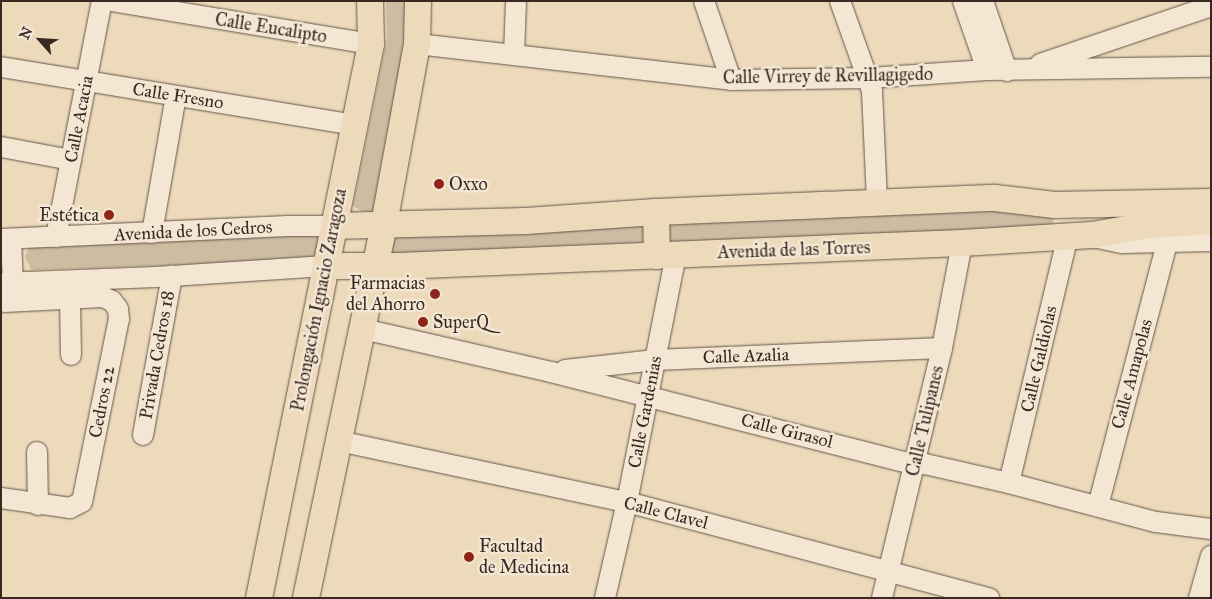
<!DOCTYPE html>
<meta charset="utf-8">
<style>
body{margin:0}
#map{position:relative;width:1212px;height:599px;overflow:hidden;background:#ecdabb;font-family:"IM FELL Great Primer",serif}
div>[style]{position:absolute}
.green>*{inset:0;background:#cdbca1}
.roads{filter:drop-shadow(0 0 1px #655549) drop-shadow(0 0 1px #655549)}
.minor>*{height:20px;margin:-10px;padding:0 10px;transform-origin:10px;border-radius:10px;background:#f3e7d3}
.major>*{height:26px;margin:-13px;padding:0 13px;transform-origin:13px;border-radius:13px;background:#ecdabb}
.dots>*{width:14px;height:14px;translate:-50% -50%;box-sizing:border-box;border:2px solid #f3e7d3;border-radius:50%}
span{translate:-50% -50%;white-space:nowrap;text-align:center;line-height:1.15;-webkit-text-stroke:5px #f3e7d3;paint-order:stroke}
.street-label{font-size:18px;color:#382923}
.poi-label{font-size:18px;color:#382923}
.left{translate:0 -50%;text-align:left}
.right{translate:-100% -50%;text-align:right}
.frame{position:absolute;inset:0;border:2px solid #382923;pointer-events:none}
.north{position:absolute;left:15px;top:15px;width:50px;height:50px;-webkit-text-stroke:4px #f3e7d3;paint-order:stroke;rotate:296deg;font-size:14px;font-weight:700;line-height:20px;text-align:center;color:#382923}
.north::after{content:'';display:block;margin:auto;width:18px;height:22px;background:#382923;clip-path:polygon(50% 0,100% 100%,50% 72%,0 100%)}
</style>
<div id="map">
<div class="green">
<i style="clip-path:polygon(386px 1px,411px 1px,379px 209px,369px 215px,353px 206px,387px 37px)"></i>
<i style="clip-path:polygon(1055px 205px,1051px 237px,377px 264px,384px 224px)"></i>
<i style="clip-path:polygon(320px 232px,314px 261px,31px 270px,25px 256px,30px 245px)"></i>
</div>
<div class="roads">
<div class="minor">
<i style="left:111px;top:1px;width:264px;rotate:9.4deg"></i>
<i style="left:704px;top:1px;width:83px;rotate:71.1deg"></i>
<i style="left:840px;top:1px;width:96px;rotate:70.4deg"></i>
<i style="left:872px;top:91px;width:111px;rotate:87.4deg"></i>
<i style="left:963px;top:1px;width:73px;rotate:70.8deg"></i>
<i style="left:983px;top:1px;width:74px;rotate:71.1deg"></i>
<i style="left:417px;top:44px;width:316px;rotate:6.5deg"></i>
<i style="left:731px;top:80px;width:138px;rotate:-0.8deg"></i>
<i style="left:869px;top:78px;width:118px;rotate:-3.9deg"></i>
<i style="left:987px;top:70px;width:224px;rotate:-0.8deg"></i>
<i style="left:514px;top:54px;width:53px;rotate:-87.8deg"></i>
<i style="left:1040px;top:64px;width:181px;rotate:-18.7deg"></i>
<i style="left:1px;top:67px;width:358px;rotate:9.3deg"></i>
<i style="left:1px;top:147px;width:71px;rotate:10.5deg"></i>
<i style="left:152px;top:233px;width:139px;rotate:-80.1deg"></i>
<i style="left:56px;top:237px;width:240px;rotate:-79deg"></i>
<i style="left:1098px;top:238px;width:25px;rotate:12deg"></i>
<i style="left:1122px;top:243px;width:89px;rotate:-1.3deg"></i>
<i style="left:1px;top:239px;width:287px;rotate:-2.6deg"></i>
<i style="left:288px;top:226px;width:46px"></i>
<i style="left:11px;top:239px;width:44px;rotate:87.4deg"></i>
<i style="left:1px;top:283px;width:155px;rotate:-2.2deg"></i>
<i style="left:156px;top:277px;width:170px;rotate:-3.7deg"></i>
<i style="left:70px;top:298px;width:57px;rotate:89deg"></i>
<i style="left:363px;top:329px;width:193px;rotate:12.9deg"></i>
<i style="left:551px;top:372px;width:376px;rotate:14.3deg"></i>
<i style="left:915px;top:465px;width:10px;rotate:-6deg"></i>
<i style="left:925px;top:464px;width:86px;rotate:12.7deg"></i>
<i style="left:1009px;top:483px;width:152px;rotate:14.9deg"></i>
<i style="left:1156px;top:522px;width:55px;rotate:7.3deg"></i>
<i style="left:565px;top:370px;width:91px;rotate:-6.3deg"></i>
<i style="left:655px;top:360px;width:287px;rotate:-2.4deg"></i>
<i style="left:143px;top:435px;width:162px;rotate:-79.7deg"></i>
<i style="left:339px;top:441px;width:294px;rotate:12deg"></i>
<i style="left:627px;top:502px;width:375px;rotate:14.9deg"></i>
<i style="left:37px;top:452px;width:53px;rotate:88.9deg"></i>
<i style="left:1009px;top:483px;width:254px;rotate:-76.6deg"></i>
<i style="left:1px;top:498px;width:70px;rotate:8.2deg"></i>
<i style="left:70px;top:508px;width:13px;rotate:-27deg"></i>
<i style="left:82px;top:502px;width:187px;rotate:-78.6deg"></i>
<i style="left:119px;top:319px;width:10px;rotate:-96deg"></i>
<i style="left:118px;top:309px;width:10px;rotate:-127deg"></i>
<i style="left:112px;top:301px;width:10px;rotate:-156deg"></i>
<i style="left:103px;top:297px;width:99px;rotate:177.1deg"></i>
<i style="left:1098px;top:506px;width:272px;rotate:-75.3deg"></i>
<i style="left:605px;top:598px;width:98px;rotate:-77.1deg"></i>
<i style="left:627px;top:502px;width:252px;rotate:-78.8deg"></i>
<i style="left:882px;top:598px;width:257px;rotate:-76.5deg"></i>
<i style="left:942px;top:348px;width:107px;rotate:-79.2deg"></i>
<i style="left:1199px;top:598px;width:44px;rotate:-74.1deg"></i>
</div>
<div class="major">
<i style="left:656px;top:212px;width:44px;rotate:88.7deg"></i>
<i style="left:334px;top:226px;width:192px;rotate:-1.5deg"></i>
<i style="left:526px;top:221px;width:130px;rotate:-4deg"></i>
<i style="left:656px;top:212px;width:339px;rotate:-2.4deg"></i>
<i style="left:995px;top:198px;width:60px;rotate:6.7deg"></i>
<i style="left:1055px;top:205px;width:156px;rotate:-1.1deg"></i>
<i style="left:326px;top:266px;width:72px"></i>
<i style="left:398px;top:266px;width:564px;rotate:-2.34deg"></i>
<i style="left:962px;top:243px;width:130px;rotate:-3.5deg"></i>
<i style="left:1092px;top:235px;width:58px;rotate:-10deg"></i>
<i style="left:1149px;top:225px;width:62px;rotate:-3.7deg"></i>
<i style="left:259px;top:598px;width:565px;rotate:-78.57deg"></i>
<i style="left:371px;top:44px;width:43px;rotate:-91.3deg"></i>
<i style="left:306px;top:598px;width:382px;rotate:-78.2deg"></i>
<i style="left:384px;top:224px;width:183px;rotate:-79.6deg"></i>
<i style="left:417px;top:44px;width:43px;rotate:-88.7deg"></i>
</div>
</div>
<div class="dots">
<i style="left:439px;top:184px;background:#8f2418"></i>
<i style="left:109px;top:215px;background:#8f2418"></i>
<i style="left:435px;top:294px;background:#8f2418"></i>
<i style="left:423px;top:322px;background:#8f2418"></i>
<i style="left:469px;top:557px;background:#8f2418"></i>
</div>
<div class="street-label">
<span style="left:271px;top:28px;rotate:9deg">Calle Eucalipto</span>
<span style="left:828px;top:76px;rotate:-1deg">Calle Virrey de Revillagigedo</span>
<span style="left:178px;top:96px;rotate:9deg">Calle Fresno</span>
<span style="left:79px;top:119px;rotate:-79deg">Calle Acacia</span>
<span style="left:193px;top:231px;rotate:-3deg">Avenida de los Cedros</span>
<span style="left:794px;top:250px;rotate:-2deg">Avenida de las Torres</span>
<span style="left:319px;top:300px;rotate:-79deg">Prolongación Ignacio Zaragoza</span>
<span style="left:157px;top:355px;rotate:-80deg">Privada Cedros 18</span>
<span style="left:746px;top:356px;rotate:-2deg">Calle Azalia</span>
<span style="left:1039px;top:359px;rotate:-77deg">Calle Galdiolas</span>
<span style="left:1132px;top:374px;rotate:-75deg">Calle Amapolas</span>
<span style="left:102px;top:402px;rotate:-79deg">Cedros 22</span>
<span style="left:645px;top:412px;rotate:-79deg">Calle Gardenias</span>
<span style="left:925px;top:421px;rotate:-77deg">Calle Tulipanes</span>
<span style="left:787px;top:431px;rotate:14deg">Calle Girasol</span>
<span style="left:666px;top:513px;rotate:14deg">Calle Clavel</span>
</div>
<div class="poi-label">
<span class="left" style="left:449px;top:184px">Oxxo</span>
<span class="right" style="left:99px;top:215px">Estética</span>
<span class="right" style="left:425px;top:294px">Farmacias<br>del Ahorro</span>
<span class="left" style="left:433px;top:322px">SuperQ</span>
<span class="left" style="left:479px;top:557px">Facultad<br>de Medicina</span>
</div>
<div class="frame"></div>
<div class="north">N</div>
</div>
